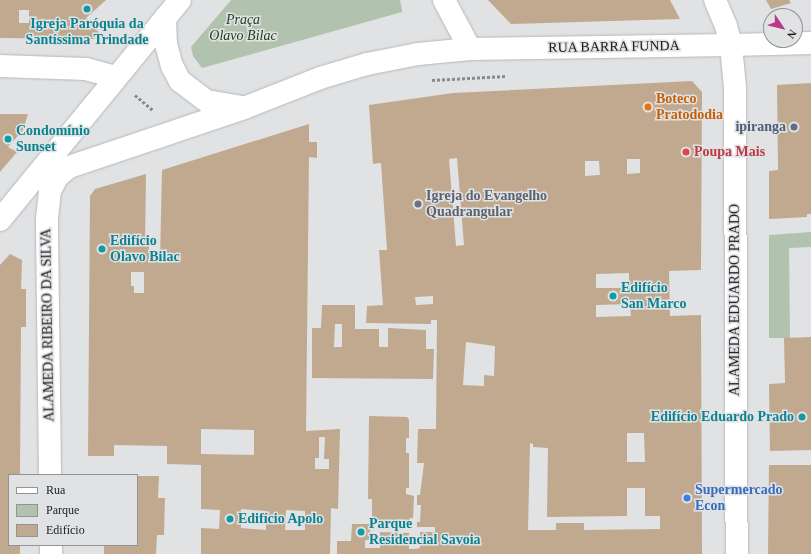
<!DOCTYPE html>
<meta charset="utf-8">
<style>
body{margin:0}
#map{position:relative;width:811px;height:554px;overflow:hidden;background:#e0e2e4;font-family:Georgia,serif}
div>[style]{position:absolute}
.green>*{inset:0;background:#b1c2af}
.building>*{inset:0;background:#c0a98f}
.path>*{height:2.5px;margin-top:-1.25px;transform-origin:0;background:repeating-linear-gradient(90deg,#898a8c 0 3px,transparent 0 5px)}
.roads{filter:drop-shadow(0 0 1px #b6b8ba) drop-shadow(0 0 1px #b6b8ba)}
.minor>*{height:22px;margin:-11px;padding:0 11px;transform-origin:11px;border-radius:11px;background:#fff}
.tertiary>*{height:22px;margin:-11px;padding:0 11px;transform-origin:11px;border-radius:11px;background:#fff}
.secondary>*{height:22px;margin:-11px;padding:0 11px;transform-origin:11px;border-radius:11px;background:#fff}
.dots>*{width:11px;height:11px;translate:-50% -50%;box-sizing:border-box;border:2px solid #e0e2e4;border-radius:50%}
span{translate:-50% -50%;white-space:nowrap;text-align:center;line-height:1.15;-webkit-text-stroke:3px #e0e2e4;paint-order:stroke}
.park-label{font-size:14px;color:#1a3c17;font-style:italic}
.culture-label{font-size:14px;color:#0d838f;font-weight:700}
.left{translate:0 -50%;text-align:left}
.right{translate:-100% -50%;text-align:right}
.street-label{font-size:14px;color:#1c1c1d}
.food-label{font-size:14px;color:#c56008;font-weight:700}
.service-label{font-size:14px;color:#4e5e75;font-weight:700}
.health-label{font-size:14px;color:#be3a42;font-weight:700}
.worship-label{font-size:14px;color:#5b616d;font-weight:700}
.shop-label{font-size:14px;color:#366cbe;font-weight:700}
.legend{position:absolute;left:8px;top:474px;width:130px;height:72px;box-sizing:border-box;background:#e0e2e4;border:1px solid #929394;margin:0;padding:5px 7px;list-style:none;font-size:12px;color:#1c1c1d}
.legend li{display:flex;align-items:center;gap:8px;height:20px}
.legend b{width:20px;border:1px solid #929394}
.north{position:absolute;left:763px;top:8px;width:40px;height:40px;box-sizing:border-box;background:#e0e2e4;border:1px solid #929394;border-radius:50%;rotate:125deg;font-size:11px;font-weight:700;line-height:16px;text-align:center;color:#1c1c1d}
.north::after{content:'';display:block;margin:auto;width:14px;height:18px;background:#b83a87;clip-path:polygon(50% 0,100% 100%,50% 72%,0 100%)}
</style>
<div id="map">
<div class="green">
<i style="clip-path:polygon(231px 0,400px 0,402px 10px,402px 12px,202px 68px,193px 56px,191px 47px)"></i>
<i style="clip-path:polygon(811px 232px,811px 247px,789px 248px,790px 338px,769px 338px,769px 235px)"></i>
</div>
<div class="building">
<i style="clip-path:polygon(evenodd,0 0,106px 0,86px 18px,102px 36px,94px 39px,0 38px,0 0,19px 10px,29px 10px,29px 23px,19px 23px,19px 10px)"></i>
<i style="clip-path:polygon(488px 0,670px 0,680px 19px,511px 24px)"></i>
<i style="clip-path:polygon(766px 0,789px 0,791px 3px,771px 9px)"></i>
<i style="clip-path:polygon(evenodd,692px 81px,702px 92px,701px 270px,669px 271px,670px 316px,701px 315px,702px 554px,337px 554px,337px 541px,351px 541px,352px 524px,370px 524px,370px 540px,365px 540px,365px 548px,380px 548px,380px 532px,409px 533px,409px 549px,415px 549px,420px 548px,420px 532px,435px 532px,435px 527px,417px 527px,417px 522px,420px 522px,421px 505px,417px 505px,417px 495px,420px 495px,424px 463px,417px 463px,418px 429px,436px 429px,437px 320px,431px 320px,431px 324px,366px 323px,367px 306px,383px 305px,379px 250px,387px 250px,381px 163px,373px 164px,369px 105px,453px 93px,692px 81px,457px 158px,464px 245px,456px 246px,449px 159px,457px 158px,692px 81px,627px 159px,640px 159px,640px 173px,627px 174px,627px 159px,692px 81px,585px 161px,599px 161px,600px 175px,585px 176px,585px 161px,692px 81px,629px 273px,629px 288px,596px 288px,596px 274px,629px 273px,692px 81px,433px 296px,433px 304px,416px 305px,415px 297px,433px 296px,692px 81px,630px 304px,631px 316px,596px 317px,596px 305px,630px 304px,692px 81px,466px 342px,495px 346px,494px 376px,484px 375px,484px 386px,463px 385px,466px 342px,692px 81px,627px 433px,644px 433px,645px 462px,627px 462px,627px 433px,692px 81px,530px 443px,533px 444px,533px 447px,548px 448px,547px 517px,627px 516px,627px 488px,645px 488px,645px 516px,660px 516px,660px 529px,584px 530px,584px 523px,556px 523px,556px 530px,528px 530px,530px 443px)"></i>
<i style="clip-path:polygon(811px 83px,811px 214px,807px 214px,807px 217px,769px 219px,769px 171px,778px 170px,777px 85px)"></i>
<i style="clip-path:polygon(0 114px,28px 114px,23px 130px,8px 147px,17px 152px,0 172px)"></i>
<i style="clip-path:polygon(evenodd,309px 124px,309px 142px,317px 142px,317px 158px,309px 157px,306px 431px,340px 429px,338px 509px,331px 508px,330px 554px,201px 554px,201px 528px,219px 529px,220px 510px,201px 509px,201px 465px,167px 464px,167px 446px,114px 445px,114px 456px,88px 456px,90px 196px,95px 189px,146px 174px,145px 243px,149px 243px,149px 260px,160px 260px,162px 170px,309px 124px,131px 272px,144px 272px,144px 293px,134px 293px,134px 286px,131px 286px,131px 272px,309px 124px,201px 429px,254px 430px,254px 455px,201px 454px,201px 429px,309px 124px,319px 437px,325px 437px,324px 459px,329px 459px,329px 469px,315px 469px,315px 458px,319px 458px,319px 437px,309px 124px,241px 509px,266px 511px,266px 530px,241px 528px,241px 509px,309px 124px,286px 510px,305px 511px,305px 530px,285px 530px,286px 510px)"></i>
<i style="clip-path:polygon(10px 254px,22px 260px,21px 289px,26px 289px,26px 327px,21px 327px,20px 475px,9px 475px,9px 545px,20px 545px,20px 554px,0 554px,0 265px)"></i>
<i style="clip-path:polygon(evenodd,322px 305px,355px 305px,355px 329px,379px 329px,379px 347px,388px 347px,388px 328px,426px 330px,426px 349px,434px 349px,433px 379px,312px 378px,312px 328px,321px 328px,322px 305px,335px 324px,342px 324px,342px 347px,334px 347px,335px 324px)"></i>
<i style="clip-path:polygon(811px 337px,811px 450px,770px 451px,769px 384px,785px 383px,784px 338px)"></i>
<i style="clip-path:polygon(369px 416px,407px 417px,409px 420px,409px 438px,406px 438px,406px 453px,409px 453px,409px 488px,406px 488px,406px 494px,414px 496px,413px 518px,410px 518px,408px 527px,402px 527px,403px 521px,372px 521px,372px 499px,368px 499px)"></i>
<i style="clip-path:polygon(769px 465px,811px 465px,811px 554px,768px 554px)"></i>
<i style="clip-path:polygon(137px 476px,159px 476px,158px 498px,165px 498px,164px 535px,157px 535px,156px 554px,104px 554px,104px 545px,137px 545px)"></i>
</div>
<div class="path">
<i style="left:432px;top:80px;width:74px;rotate:-3.1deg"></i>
<i style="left:135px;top:95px;width:25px;rotate:40deg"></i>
</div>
<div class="roads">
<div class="minor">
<i style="left:444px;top:0;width:55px;rotate:62deg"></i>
<i style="left:165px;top:18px;width:26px;rotate:88deg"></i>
<i style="left:166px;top:44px;width:23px;rotate:75deg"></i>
<i style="left:172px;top:66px;width:17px;rotate:62deg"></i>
<i style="left:180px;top:81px;width:34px;rotate:37deg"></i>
<i style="left:207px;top:101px;width:34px;rotate:10deg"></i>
<i style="left:0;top:66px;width:86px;rotate:2deg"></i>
<i style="left:86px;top:69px;width:31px;rotate:15deg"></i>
<i style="left:0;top:220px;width:284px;rotate:-50.7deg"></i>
<i style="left:50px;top:475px;width:256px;rotate:-90.7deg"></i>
<i style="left:47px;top:219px;width:28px;rotate:-84deg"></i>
<i style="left:50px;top:191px;width:16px;rotate:-63deg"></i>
<i style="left:57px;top:177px;width:16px;rotate:-40deg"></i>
<i style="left:69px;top:167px;width:185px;rotate:-18.6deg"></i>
<i style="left:244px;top:108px;width:82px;rotate:-21.5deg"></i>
<i style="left:320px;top:78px;width:49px;rotate:-16.6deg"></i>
<i style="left:367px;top:64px;width:52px;rotate:-11.1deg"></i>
<i style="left:418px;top:54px;width:52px;rotate:-5.5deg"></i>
<i style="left:470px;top:49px;width:261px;rotate:-0.9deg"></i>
<i style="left:51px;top:545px;width:9px;rotate:90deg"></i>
</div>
<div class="tertiary">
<i style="left:731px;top:45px;width:80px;rotate:-1.4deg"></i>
</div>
<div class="secondary">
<i style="left:715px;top:0;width:28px;rotate:67deg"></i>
<i style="left:726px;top:26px;width:20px;rotate:75deg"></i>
<i style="left:731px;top:45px;width:43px;rotate:84.7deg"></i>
<i style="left:735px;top:88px;width:466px;rotate:89.8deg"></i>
</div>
</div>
<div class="dots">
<i style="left:87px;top:9px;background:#0f9aa8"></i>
<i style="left:648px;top:107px;background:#e8710a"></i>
<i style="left:794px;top:127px;background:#5c6f8a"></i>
<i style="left:8px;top:139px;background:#0f9aa8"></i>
<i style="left:686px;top:152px;background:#e0444e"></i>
<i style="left:418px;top:204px;background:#6b7280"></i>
<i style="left:102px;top:249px;background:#0f9aa8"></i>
<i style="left:613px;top:296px;background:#0f9aa8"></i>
<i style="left:802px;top:417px;background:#0f9aa8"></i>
<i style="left:687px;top:498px;background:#3f7fe0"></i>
<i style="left:230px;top:519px;background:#0f9aa8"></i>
<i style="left:361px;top:532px;background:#0f9aa8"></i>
</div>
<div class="park-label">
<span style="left:243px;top:28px">Praça<br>Olavo Bilac</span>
</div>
<div class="culture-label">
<span style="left:87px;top:32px">Igreja Paróquia da<br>Santíssima Trindade</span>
<span class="left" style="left:16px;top:139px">Condomínio<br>Sunset</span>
<span class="left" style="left:110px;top:249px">Edifício<br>Olavo Bilac</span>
<span class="left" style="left:621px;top:296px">Edifício<br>San Marco</span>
<span class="right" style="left:794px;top:417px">Edifício Eduardo Prado</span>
<span class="left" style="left:238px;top:519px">Edifício Apolo</span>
<span class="left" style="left:369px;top:532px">Parque<br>Residencial Savoia</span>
</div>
<div class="street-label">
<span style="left:614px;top:47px;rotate:-1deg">RUA BARRA FUNDA</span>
<span style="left:735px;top:300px;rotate:-90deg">ALAMEDA EDUARDO PRADO</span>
<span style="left:48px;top:325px;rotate:-91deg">ALAMEDA RIBEIRO DA SILVA</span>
</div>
<div class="food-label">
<span class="left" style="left:656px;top:107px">Boteco<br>Pratododia</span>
</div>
<div class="service-label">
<span class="right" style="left:786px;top:127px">ipiranga</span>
</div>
<div class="health-label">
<span class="left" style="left:694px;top:152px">Poupa Mais</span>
</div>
<div class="worship-label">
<span class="left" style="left:426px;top:204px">Igreja do Evangelho<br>Quadrangular</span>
</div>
<div class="shop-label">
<span class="left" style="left:695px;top:498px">Supermercado<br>Econ</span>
</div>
<ul class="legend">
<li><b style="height:5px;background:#fff"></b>Rua</li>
<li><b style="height:11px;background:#b1c2af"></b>Parque</li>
<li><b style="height:11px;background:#c0a98f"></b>Edifício</li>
</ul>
<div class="north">N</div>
</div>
